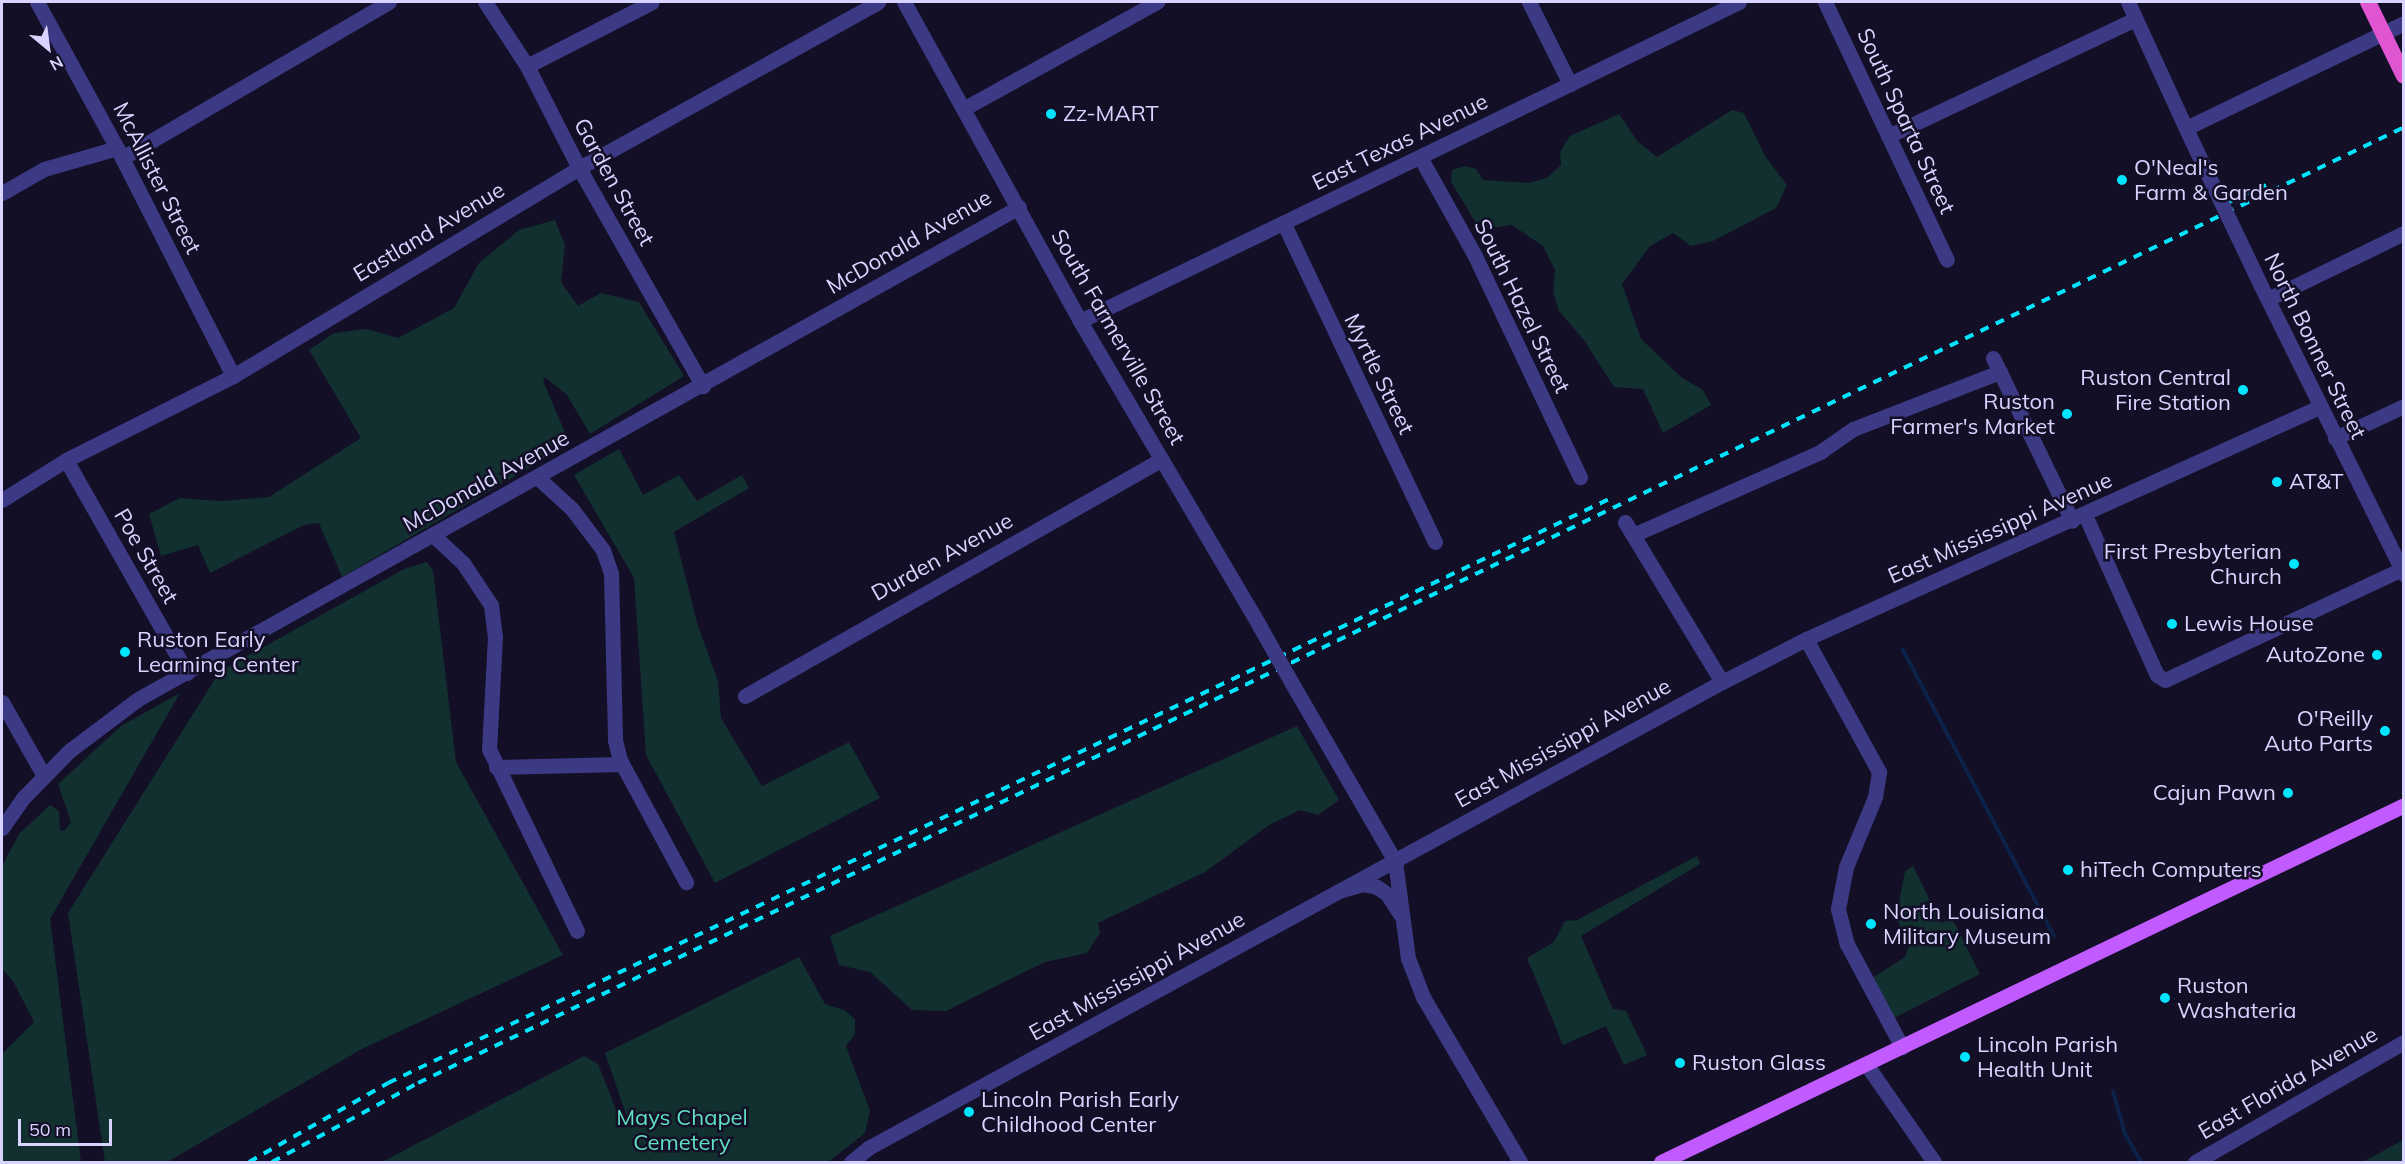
<!DOCTYPE html>
<style>
body{margin:0}
#map{position:relative;width:2405px;height:1164px;overflow:hidden;background:#130f26;font-family:Mulish,sans-serif}
div>[style]{position:absolute}
.green>*{inset:0;background:#12302f}
.stream>*{height:4px;margin:-2px;padding:0 2px;transform-origin:2px;border-radius:2px;background:#0c2248}
.minor>*{height:15px;margin:-7.5px;padding:0 7.5px;transform-origin:7.5px;border-radius:7.5px;background:#3d3a85}
.tertiary>*{height:15px;margin:-7.5px;padding:0 7.5px;transform-origin:7.5px;border-radius:7.5px;background:#3d3a85}
.primary>*{height:15px;margin:-7.5px;padding:0 7.5px;transform-origin:7.5px;border-radius:7.5px;background:#c25bff}
.trunk>*{height:16px;margin:-8px;padding:0 8px;transform-origin:8px;border-radius:8px;background:#e055d1}
.rail>*{height:4px;margin-top:-2px;transform-origin:0;background:repeating-linear-gradient(90deg,#00e5ff 0 9px,transparent 0 17px)}
.minor-bridge>*{height:15px;margin:-7.5px;padding:0 7.5px;transform-origin:7.5px;border-radius:7.5px;background:#3d3a85}
.tertiary-bridge>*{height:15px;margin:-7.5px;padding:0 7.5px;transform-origin:7.5px;border-radius:7.5px;background:#3d3a85}
.dots>*{width:16px;height:16px;translate:-50% -50%;box-sizing:border-box;border:3px solid #130f26;border-radius:50%}
span{translate:-50% -50%;white-space:nowrap;text-align:center;line-height:1.15;-webkit-text-stroke:5px #130f26;paint-order:stroke}
.poi-label{font-size:22px;color:#d9d4ff}
.left{translate:0 -50%;text-align:left}
.right{translate:-100% -50%;text-align:right}
.street-label{font-size:22px;color:#d9d4ff}
.park-label{font-size:22px;color:#5fe0c0}
.frame{position:absolute;inset:0;border:3px solid #d9d4ff;pointer-events:none}
.north{position:absolute;left:18px;top:18px;width:60px;height:60px;-webkit-text-stroke:4px #130f26;paint-order:stroke;rotate:151deg;font-size:16px;font-weight:700;line-height:24px;text-align:center;color:#d9d4ff}
.north::after{content:'';display:block;margin:auto;width:21px;height:27px;background:#d9d4ff;clip-path:polygon(50% 0,100% 100%,50% 72%,0 100%)}
.scale{position:absolute;left:18px;top:1119px;width:94px;height:27px;box-sizing:border-box;border:3px solid #d9d4ff;border-top:0;padding-left:8px;font-size:18px;line-height:21px;white-space:nowrap;color:#d9d4ff;-webkit-text-stroke:4px #130f26;paint-order:stroke}
</style>
<div id="map">
<div class="green">
<i style="clip-path:polygon(1732px 110px,1744px 113px,1765px 156px,1787px 185px,1776px 208px,1713px 241px,1691px 246px,1673px 233px,1650px 246px,1622px 284px,1641px 339px,1682px 378px,1703px 390px,1711px 405px,1663px 433px,1643px 389px,1614px 387px,1584px 340px,1559px 311px,1553px 292px,1555px 270px,1543px 246px,1512px 225px,1489px 228px,1476px 223px,1451px 182px,1452px 170px,1465px 166px,1476px 169px,1483px 180px,1530px 183px,1548px 177px,1561px 165px,1560px 152px,1570px 136px,1619px 114px,1638px 142px,1657px 157px)"></i>
<i style="clip-path:polygon(555px 220px,565px 245px,561px 282px,578px 306px,601px 293px,639px 302px,684px 376px,590px 434px,567px 395px,545px 377px,543px 381px,570px 444px,342px 577px,319px 523px,304px 525px,210px 573px,198px 545px,161px 556px,149px 514px,180px 498px,221px 501px,269px 497px,361px 438px,309px 350px,334px 333px,367px 329px,398px 338px,454px 308px,479px 263px,519px 230px)"></i>
<i style="clip-path:polygon(619px 449px,643px 495px,679px 475px,697px 501px,742px 475px,749px 488px,674px 532px,698px 626px,718px 681px,721px 718px,762px 786px,849px 742px,880px 798px,715px 883px,646px 755px,634px 578px,574px 475px)"></i>
<i style="clip-path:polygon(427px 562px,433px 571px,456px 762px,563px 955px,362px 1049px,167px 1162px,105px 1162px,68px 913px,220px 671px,404px 569px)"></i>
<i style="clip-path:polygon(180px 693px,50px 919px,81px 1162px,2px 1162px,2px 1054px,34px 1022px,13px 981px,2px 969px,2px 866px,19px 834px,50px 805px,59px 811px,60px 830px,64px 831px,71px 822px,58px 784px,121px 726px)"></i>
<i style="clip-path:polygon(1297px 726px,1339px 800px,1318px 815px,1300px 810px,1269px 825px,1205px 872px,1098px 923px,1100px 933px,1087px 953px,1045px 962px,946px 1011px,912px 1010px,870px 972px,839px 965px,830px 936px)"></i>
<i style="clip-path:polygon(1697px 856px,1700px 864px,1581px 936px,1613px 1009px,1626px 1011px,1647px 1055px,1624px 1065px,1606px 1026px,1563px 1045px,1527px 958px,1554px 942px,1565px 921px,1577px 920px)"></i>
<i style="clip-path:polygon(1913px 866px,1941px 923px,1952px 918px,1980px 974px,1894px 1018px,1872px 978px,1905px 957px,1909px 946px,1896px 918px,1905px 871px)"></i>
<i style="clip-path:polygon(799px 957px,825px 1004px,844px 1010px,855px 1019px,855px 1034px,846px 1046px,870px 1111px,865px 1133px,828px 1162px,382px 1162px,584px 1056px,598px 1064px,623px 1127px,629px 1123px,605px 1053px)"></i>
<i style="clip-path:polygon(2403px 1140px,2403px 1162px,2363px 1162px)"></i>
</div>
<div class="stream">
<i style="left:1903px;top:650px;width:323px;rotate:62.2deg"></i>
<i style="left:2113px;top:1091px;width:45px;rotate:74.4deg"></i>
<i style="left:2125px;top:1134px;width:32px;rotate:60deg"></i>
</div>
<div class="minor">
<i style="left:37px;top:2px;width:166px;rotate:61.3deg"></i>
<i style="left:117px;top:148px;width:256px;rotate:63deg"></i>
<i style="left:485px;top:2px;width:77px;rotate:56.7deg"></i>
<i style="left:527px;top:66px;width:114px;rotate:63deg"></i>
<i style="left:579px;top:168px;width:251px;rotate:60.4deg"></i>
<i style="left:1529px;top:2px;width:92px;rotate:63.4deg"></i>
<i style="left:1825px;top:2px;width:285px;rotate:64.7deg"></i>
<i style="left:2128px;top:2px;width:146px;rotate:65.4deg"></i>
<i style="left:527px;top:66px;width:140px;rotate:-27.1deg"></i>
<i style="left:963px;top:109px;width:222px;rotate:-28.9deg"></i>
<i style="left:2186px;top:128px;width:242px;rotate:-25.7deg"></i>
<i style="left:1888px;top:136px;width:273px;rotate:-25.3deg"></i>
<i style="left:1420px;top:157px;width:113px;rotate:60.9deg"></i>
<i style="left:1475px;top:256px;width:245px;rotate:64.6deg"></i>
<i style="left:122px;top:158px;width:309px;rotate:-30.3deg"></i>
<i style="left:2px;top:193px;width:48px;rotate:-29.7deg"></i>
<i style="left:44px;top:169px;width:76px;rotate:-16deg"></i>
<i style="left:1284px;top:224px;width:352px;rotate:64.6deg"></i>
<i style="left:2261px;top:286px;width:322px;rotate:63.6deg"></i>
<i style="left:2268px;top:299px;width:151px;rotate:-25.9deg"></i>
<i style="left:1080px;top:321px;width:732px;rotate:-25.83deg"></i>
<i style="left:1993px;top:358px;width:181px;rotate:64.1deg"></i>
<i style="left:2335px;top:438px;width:76px;rotate:-24.9deg"></i>
<i style="left:66px;top:460px;width:245px;rotate:60.4deg"></i>
<i style="left:537px;top:477px;width:47px;rotate:42.4deg"></i>
<i style="left:572px;top:509px;width:51px;rotate:52.9deg"></i>
<i style="left:603px;top:550px;width:24px;rotate:71deg"></i>
<i style="left:611px;top:573px;width:167px;rotate:88.6deg"></i>
<i style="left:615px;top:740px;width:21px;rotate:76deg"></i>
<i style="left:620px;top:760px;width:139px;rotate:61.6deg"></i>
<i style="left:2px;top:500px;width:75px;rotate:-32deg"></i>
<i style="left:66px;top:460px;width:187px;rotate:-26.7deg"></i>
<i style="left:233px;top:376px;width:404px;rotate:-31deg"></i>
<i style="left:579px;top:168px;width:342px;rotate:-29deg"></i>
<i style="left:2085px;top:515px;width:175px;rotate:65.8deg"></i>
<i style="left:2157px;top:675px;width:9px;rotate:32deg"></i>
<i style="left:2165px;top:680px;width:264px;rotate:-25.1deg"></i>
<i style="left:1625px;top:522px;width:187px;rotate:58.8deg"></i>
<i style="left:1633px;top:535px;width:205px;rotate:-23.9deg"></i>
<i style="left:1820px;top:452px;width:40px;rotate:-34.9deg"></i>
<i style="left:1853px;top:429px;width:158px;rotate:-21.2deg"></i>
<i style="left:434px;top:536px;width:40px;rotate:43deg"></i>
<i style="left:463px;top:563px;width:50px;rotate:56.3deg"></i>
<i style="left:491px;top:605px;width:31px;rotate:83deg"></i>
<i style="left:495px;top:636px;width:113px;rotate:93deg"></i>
<i style="left:489px;top:749px;width:202px;rotate:64.2deg"></i>
<i style="left:1806px;top:639px;width:152px;rotate:61.2deg"></i>
<i style="left:1879px;top:772px;width:25px;rotate:99deg"></i>
<i style="left:1875px;top:797px;width:76px;rotate:112.5deg"></i>
<i style="left:1846px;top:867px;width:43px;rotate:100.8deg"></i>
<i style="left:1838px;top:909px;width:36px;rotate:76deg"></i>
<i style="left:1847px;top:944px;width:117px;rotate:61.9deg"></i>
<i style="left:745px;top:696px;width:478px;rotate:-29.6deg"></i>
<i style="left:2px;top:702px;width:85px;rotate:60.4deg"></i>
<i style="left:496px;top:767px;width:126px;rotate:-1.4deg"></i>
<i style="left:2px;top:828px;width:37px;rotate:-55deg"></i>
<i style="left:23px;top:798px;width:66px;rotate:-45.6deg"></i>
<i style="left:69px;top:751px;width:86px;rotate:-37deg"></i>
<i style="left:138px;top:699px;width:1009px;rotate:-29.18deg"></i>
<i style="left:1866px;top:1064px;width:119px;rotate:55.2deg"></i>
<i style="left:851px;top:1162px;width:22px;rotate:-39deg"></i>
<i style="left:868px;top:1148px;width:973px;rotate:-28.62deg"></i>
<i style="left:1722px;top:682px;width:94px;rotate:-27.1deg"></i>
<i style="left:1806px;top:639px;width:563px;rotate:-24.33deg"></i>
<i style="left:2195px;top:1162px;width:241px;rotate:-29.9deg"></i>
</div>
<div class="tertiary">
<i style="left:904px;top:2px;width:364px;rotate:61.1deg"></i>
<i style="left:1080px;top:321px;width:355px;rotate:59.5deg"></i>
<i style="left:1297px;top:692px;width:195px;rotate:59.9deg"></i>
<i style="left:1395px;top:861px;width:98px;rotate:82.4deg"></i>
<i style="left:1408px;top:958px;width:42px;rotate:69deg"></i>
<i style="left:1423px;top:997px;width:191px;rotate:59.5deg"></i>
<i style="left:1342px;top:890px;width:22px;rotate:-16deg"></i>
<i style="left:1363px;top:884px;width:14px;rotate:12deg"></i>
<i style="left:1377px;top:887px;width:12px;rotate:35deg"></i>
<i style="left:1387px;top:894px;width:24px;rotate:57deg"></i>
</div>
<div class="primary">
<i style="left:1661px;top:1162px;width:824px;rotate:-25.66deg"></i>
</div>
<div class="trunk">
<i style="left:2368px;top:2px;width:82px;rotate:64.1deg"></i>
</div>
<div class="rail">
<i style="left:2227px;top:203px;width:47px;rotate:-24.9deg"></i>
<i style="left:249px;top:1162px;width:160px;rotate:-29.6deg"></i>
<i style="left:388px;top:1083px;width:1358px;rotate:-25.56deg"></i>
<i style="left:272px;top:1162px;width:166px;rotate:-28.4deg"></i>
<i style="left:418px;top:1083px;width:2204px;rotate:-25.7deg"></i>
</div>
<div class="minor-bridge">
<i style="left:2189px;top:135px;width:167px;rotate:64.5deg"></i>
</div>
<div class="tertiary-bridge">
<i style="left:1260px;top:627px;width:75px;rotate:60.4deg"></i>
</div>
<div class="dots">
<i style="left:1051px;top:114px;background:#00e5ff"></i>
<i style="left:2122px;top:180px;background:#00e5ff"></i>
<i style="left:2243px;top:390px;background:#00e5ff"></i>
<i style="left:2067px;top:414px;background:#00e5ff"></i>
<i style="left:2277px;top:482px;background:#00e5ff"></i>
<i style="left:2294px;top:564px;background:#00e5ff"></i>
<i style="left:2172px;top:624px;background:#00e5ff"></i>
<i style="left:125px;top:652px;background:#00e5ff"></i>
<i style="left:2377px;top:655px;background:#00e5ff"></i>
<i style="left:2385px;top:731px;background:#00e5ff"></i>
<i style="left:2288px;top:793px;background:#00e5ff"></i>
<i style="left:2068px;top:870px;background:#00e5ff"></i>
<i style="left:1871px;top:924px;background:#00e5ff"></i>
<i style="left:2165px;top:998px;background:#00e5ff"></i>
<i style="left:1965px;top:1057px;background:#00e5ff"></i>
<i style="left:1680px;top:1063px;background:#00e5ff"></i>
<i style="left:969px;top:1112px;background:#00e5ff"></i>
</div>
<div class="poi-label">
<span class="left" style="left:1063px;top:114px">Zz-MART</span>
<span class="left" style="left:2134px;top:180px">O'Neal's<br>Farm &amp; Garden</span>
<span class="right" style="left:2231px;top:390px">Ruston Central<br>Fire Station</span>
<span class="right" style="left:2055px;top:414px">Ruston<br>Farmer's Market</span>
<span class="left" style="left:2289px;top:482px">AT&amp;T</span>
<span class="right" style="left:2282px;top:564px">First Presbyterian<br>Church</span>
<span class="left" style="left:2184px;top:624px">Lewis House</span>
<span class="left" style="left:137px;top:652px">Ruston Early<br>Learning Center</span>
<span class="right" style="left:2365px;top:655px">AutoZone</span>
<span class="right" style="left:2373px;top:731px">O'Reilly<br>Auto Parts</span>
<span class="right" style="left:2276px;top:793px">Cajun Pawn</span>
<span class="left" style="left:2080px;top:870px">hiTech Computers</span>
<span class="left" style="left:1883px;top:924px">North Louisiana<br>Military Museum</span>
<span class="left" style="left:2177px;top:998px">Ruston<br>Washateria</span>
<span class="left" style="left:1977px;top:1057px">Lincoln Parish<br>Health Unit</span>
<span class="left" style="left:1692px;top:1063px">Ruston Glass</span>
<span class="left" style="left:981px;top:1112px">Lincoln Parish Early<br>Childhood Center</span>
</div>
<div class="street-label">
<span style="left:1906px;top:121px;rotate:65deg">South Sparta Street</span>
<span style="left:1400px;top:142px;rotate:-26deg">East Texas Avenue</span>
<span style="left:157px;top:178px;rotate:63deg">McAllister Street</span>
<span style="left:614px;top:182px;rotate:61deg">Garden Street</span>
<span style="left:429px;top:232px;rotate:-31deg">Eastland Avenue</span>
<span style="left:909px;top:242px;rotate:-30deg">McDonald Avenue</span>
<span style="left:1522px;top:306px;rotate:64deg">South Hazel Street</span>
<span style="left:1118px;top:337px;rotate:60deg">South Farmerville Street</span>
<span style="left:2315px;top:346px;rotate:64deg">North Bonner Street</span>
<span style="left:1379px;top:374px;rotate:64deg">Myrtle Street</span>
<span style="left:486px;top:481px;rotate:-29deg">McDonald Avenue</span>
<span style="left:2000px;top:528px;rotate:-24deg">East Mississippi Avenue</span>
<span style="left:146px;top:556px;rotate:60deg">Poe Street</span>
<span style="left:942px;top:557px;rotate:-29deg">Durden Avenue</span>
<span style="left:1563px;top:743px;rotate:-29deg">East Mississippi Avenue</span>
<span style="left:1137px;top:976px;rotate:-29deg">East Mississippi Avenue</span>
<span style="left:2288px;top:1083px;rotate:-30deg">East Florida Avenue</span>
</div>
<div class="park-label">
<span style="left:682px;top:1130px">Mays Chapel<br>Cemetery</span>
</div>
<div class="frame"></div>
<div class="north">N</div>
<div class="scale">50 m</div>
</div>
